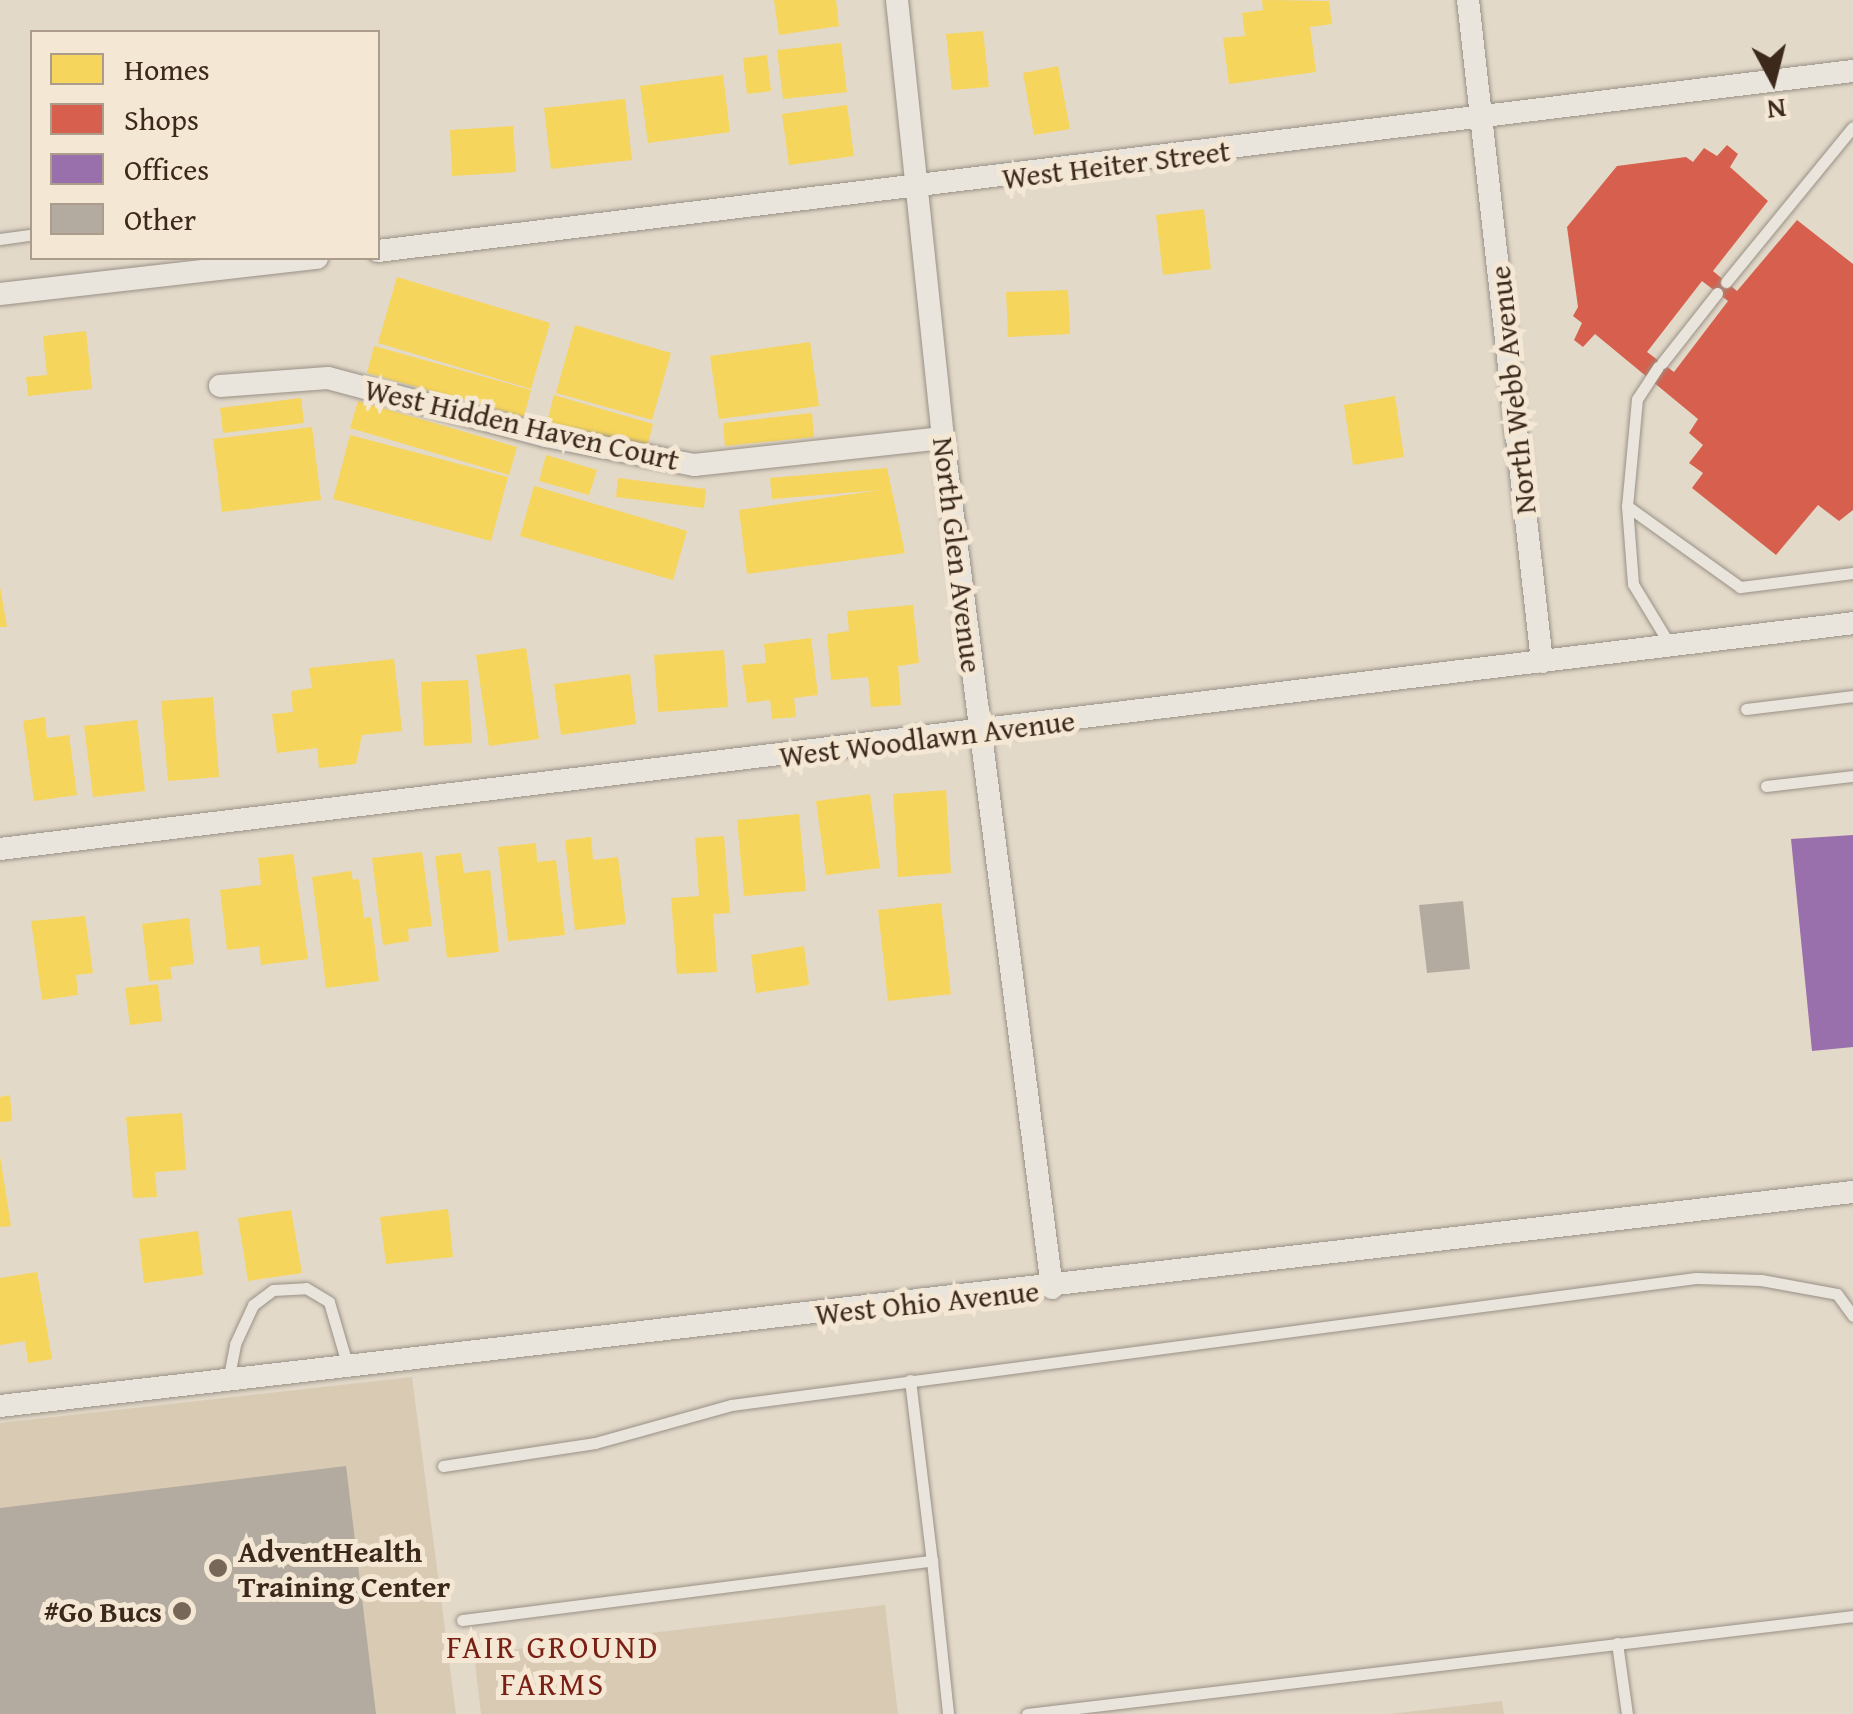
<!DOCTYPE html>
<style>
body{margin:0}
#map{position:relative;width:1853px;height:1714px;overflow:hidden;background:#e3d9c9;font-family:"Gentium Book Plus",serif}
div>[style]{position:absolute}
.green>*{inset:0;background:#d9cab4}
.homes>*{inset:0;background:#f6d55c}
.shops>*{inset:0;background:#d6604d}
.offices>*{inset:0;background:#9970ab}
.building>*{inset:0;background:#b3ab9f}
.roads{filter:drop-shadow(0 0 2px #999186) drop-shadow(0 0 2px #999186)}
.service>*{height:11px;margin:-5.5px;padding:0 5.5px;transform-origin:5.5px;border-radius:5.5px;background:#e9e4dc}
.minor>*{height:22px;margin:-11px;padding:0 11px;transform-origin:11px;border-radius:11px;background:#e9e4dc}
.dots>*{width:28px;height:28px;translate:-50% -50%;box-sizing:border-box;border:5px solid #f4e8d5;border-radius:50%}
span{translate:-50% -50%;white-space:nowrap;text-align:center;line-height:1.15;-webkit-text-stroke:10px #f4e8d5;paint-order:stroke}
.street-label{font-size:30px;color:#3d291c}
.poi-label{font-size:30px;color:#3d291c;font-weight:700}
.left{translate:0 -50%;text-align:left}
.right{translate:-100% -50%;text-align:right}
.neighbourhood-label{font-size:32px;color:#7a1f14;letter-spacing:2.5px}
.legend{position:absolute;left:30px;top:30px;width:350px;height:230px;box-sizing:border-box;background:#f4e8d5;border:2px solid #ab9c8b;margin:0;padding:12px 18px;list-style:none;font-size:30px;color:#3d291c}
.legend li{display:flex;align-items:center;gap:20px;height:50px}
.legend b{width:50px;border:2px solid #ab9c8b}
.north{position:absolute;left:1723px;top:30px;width:100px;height:100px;-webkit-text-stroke:8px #f4e8d5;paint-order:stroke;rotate:173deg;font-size:28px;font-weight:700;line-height:40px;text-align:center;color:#3d291c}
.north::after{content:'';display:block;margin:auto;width:35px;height:45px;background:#3d291c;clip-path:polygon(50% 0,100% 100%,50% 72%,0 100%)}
</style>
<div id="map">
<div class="green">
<i style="clip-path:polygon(412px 1377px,456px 1714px,0 1714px,0 1423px)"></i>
<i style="clip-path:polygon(885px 1605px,898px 1714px,481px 1714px,474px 1654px)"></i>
<i style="clip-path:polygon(1502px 1701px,1504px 1714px,1389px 1714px)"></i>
</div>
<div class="homes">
<i style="clip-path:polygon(774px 0,836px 0,839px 26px,779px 35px)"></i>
<i style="clip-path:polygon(1262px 0,1329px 1px,1332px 24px,1310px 27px,1316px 72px,1229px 84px,1223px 38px,1245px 36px,1242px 13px,1263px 10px)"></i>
<i style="clip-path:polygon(983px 31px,989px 87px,952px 90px,946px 34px)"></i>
<i style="clip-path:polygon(841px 43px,847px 92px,783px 99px,777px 50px)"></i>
<i style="clip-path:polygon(767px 55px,771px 91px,747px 94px,743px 58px)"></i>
<i style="clip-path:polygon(1058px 66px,1070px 129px,1034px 135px,1023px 73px)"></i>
<i style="clip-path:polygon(723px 75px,730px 132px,648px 143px,640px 86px)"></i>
<i style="clip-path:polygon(625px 99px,632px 160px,551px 169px,544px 108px)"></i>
<i style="clip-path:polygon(847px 105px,854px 156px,789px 165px,782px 114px)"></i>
<i style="clip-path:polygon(513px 126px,516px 172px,452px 176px,450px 130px)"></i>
<i style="clip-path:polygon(1204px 209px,1211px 269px,1163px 275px,1156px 215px)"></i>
<i style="clip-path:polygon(397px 277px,550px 323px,531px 389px,378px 343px)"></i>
<i style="clip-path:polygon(1068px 290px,1070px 334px,1008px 337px,1006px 292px)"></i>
<i style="clip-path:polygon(575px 325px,671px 353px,652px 420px,556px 393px)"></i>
<i style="clip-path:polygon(86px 331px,92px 389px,28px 396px,26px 377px,47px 375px,43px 336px)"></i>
<i style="clip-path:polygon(810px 342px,819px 406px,719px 419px,710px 356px)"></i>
<i style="clip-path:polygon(374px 346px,531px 390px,524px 417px,367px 373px)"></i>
<i style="clip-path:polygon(554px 395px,653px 424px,646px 451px,547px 422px)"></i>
<i style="clip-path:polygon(1395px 396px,1404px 457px,1353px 465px,1344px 405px)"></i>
<i style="clip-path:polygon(301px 398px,304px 423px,223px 433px,220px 408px)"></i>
<i style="clip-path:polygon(358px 401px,517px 447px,509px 475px,350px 428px)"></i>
<i style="clip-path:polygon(812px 413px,814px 437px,725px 446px,723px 423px)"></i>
<i style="clip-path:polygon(312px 427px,321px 500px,222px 512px,213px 439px)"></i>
<i style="clip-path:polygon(350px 435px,508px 477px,491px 541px,333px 499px)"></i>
<i style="clip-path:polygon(546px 455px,597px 470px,589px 495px,539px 481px)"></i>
<i style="clip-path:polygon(887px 468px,905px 553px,747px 574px,739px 510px,881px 490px,772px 499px,770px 478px)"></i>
<i style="clip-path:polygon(618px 478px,706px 489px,704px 508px,616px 497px)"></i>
<i style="clip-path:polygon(534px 486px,687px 531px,673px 580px,520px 536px)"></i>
<i style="clip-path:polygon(0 587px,7px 627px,0 627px)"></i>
<i style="clip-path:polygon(913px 605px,919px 663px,898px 666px,901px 705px,871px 707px,868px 677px,831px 680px,827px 634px,849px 631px,847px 611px)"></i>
<i style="clip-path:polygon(811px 638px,818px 695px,794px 698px,796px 717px,772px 719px,770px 700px,747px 703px,742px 665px,766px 663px,764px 644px)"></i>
<i style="clip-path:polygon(526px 648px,539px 739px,489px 746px,476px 655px)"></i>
<i style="clip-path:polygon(724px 650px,728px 707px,658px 712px,654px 655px)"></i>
<i style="clip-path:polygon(394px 659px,402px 731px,362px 735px,356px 764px,319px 768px,317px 748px,277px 753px,272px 714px,293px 712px,291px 691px,312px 688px,309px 668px)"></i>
<i style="clip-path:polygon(630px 674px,636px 724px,561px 735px,554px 684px)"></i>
<i style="clip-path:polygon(468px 680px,472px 743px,424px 746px,421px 682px)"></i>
<i style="clip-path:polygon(213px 697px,219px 777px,168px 781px,161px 701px)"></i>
<i style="clip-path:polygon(45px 717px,47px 738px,69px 735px,77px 795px,34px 801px,23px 721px)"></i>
<i style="clip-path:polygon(137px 720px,145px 791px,93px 797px,84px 726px)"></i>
<i style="clip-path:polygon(946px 790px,951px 873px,898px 877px,893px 794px)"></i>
<i style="clip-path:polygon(870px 794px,880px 868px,826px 875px,816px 801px)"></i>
<i style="clip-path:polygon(799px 814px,806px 891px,744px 896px,737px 820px)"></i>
<i style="clip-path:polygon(724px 836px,730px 913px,713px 914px,717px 972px,677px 974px,671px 898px,699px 896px,695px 838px)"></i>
<i style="clip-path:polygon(591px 837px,593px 860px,618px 857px,626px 924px,575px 930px,565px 840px)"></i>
<i style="clip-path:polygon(536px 843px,537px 862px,556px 860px,565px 935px,508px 941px,498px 847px)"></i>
<i style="clip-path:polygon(422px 852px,432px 926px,408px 929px,409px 941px,383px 945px,372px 858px)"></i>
<i style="clip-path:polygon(461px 853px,464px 873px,490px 870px,499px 952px,447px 958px,435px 856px)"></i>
<i style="clip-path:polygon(293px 854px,308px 959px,261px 965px,259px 946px,227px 950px,220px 890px,261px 885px,258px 858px)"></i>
<i style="clip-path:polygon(351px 871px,353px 880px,359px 879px,364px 918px,371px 917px,379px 981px,326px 988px,312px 877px)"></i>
<i style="clip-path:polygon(941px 903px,951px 994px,888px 1001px,878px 910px)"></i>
<i style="clip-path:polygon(85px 916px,93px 973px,76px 975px,78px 995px,42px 1000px,31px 921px)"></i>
<i style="clip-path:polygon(189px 918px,194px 964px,170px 967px,172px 979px,149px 981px,142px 924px)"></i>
<i style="clip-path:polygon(804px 946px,809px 985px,756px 993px,751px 955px)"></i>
<i style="clip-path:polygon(158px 984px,162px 1021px,130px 1025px,125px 988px)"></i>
<i style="clip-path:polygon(10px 1095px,12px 1121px,0 1122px,0 1097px)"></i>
<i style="clip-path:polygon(182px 1113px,186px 1170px,155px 1172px,157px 1197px,133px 1198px,126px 1117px)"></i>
<i style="clip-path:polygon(0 1156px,11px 1226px,0 1227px)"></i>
<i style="clip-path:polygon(448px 1209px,453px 1257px,386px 1264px,380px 1217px)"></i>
<i style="clip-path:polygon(291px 1210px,302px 1273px,248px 1281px,238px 1218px)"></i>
<i style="clip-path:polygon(198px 1231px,203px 1275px,144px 1283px,139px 1239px)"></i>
<i style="clip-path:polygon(37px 1272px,52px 1359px,28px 1363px,25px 1341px,0 1345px,0 1278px)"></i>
</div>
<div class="shops">
<i style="clip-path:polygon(evenodd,1727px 145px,1738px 154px,1730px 167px,1768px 201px,1713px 271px,1737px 291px,1797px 220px,1853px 264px,1853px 510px,1839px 521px,1818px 505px,1776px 555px,1692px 488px,1703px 473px,1689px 463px,1703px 445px,1689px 433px,1698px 419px,1595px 334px,1583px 347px,1574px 340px,1582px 323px,1573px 316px,1578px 307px,1567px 227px,1617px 166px,1686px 157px,1693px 162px,1704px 148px,1717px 156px,1727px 145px,1702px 281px,1728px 301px,1674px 372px,1647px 352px,1702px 281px)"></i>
</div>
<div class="offices">
<i style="clip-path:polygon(1853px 835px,1853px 1047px,1812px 1051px,1791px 839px)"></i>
</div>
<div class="building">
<i style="clip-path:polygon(1463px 901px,1470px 969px,1427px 973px,1419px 905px)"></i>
<i style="clip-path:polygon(346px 1466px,376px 1714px,0 1714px,0 1508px)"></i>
</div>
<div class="roads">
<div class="service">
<i style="left:0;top:239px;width:30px;rotate:-8deg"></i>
<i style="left:1726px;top:282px;width:200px;rotate:-50.7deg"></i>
<i style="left:1662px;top:363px;width:89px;rotate:-51.8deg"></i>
<i style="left:1658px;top:367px;width:38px;rotate:123deg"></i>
<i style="left:1637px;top:399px;width:107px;rotate:95.3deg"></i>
<i style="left:1627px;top:506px;width:78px;rotate:85.6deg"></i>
<i style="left:1633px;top:584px;width:71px;rotate:58.8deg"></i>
<i style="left:1627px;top:506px;width:139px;rotate:35.6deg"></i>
<i style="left:1740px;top:587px;width:114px;rotate:-7.1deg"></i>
<i style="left:1746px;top:709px;width:108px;rotate:-6.9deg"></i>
<i style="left:1766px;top:786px;width:88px;rotate:-6.6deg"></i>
<i style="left:910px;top:1380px;width:182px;rotate:83.1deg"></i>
<i style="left:228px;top:1381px;width:38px;rotate:-79deg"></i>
<i style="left:235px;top:1344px;width:43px;rotate:-65.2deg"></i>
<i style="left:253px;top:1305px;width:25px;rotate:-37deg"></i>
<i style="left:273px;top:1290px;width:33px;rotate:-3deg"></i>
<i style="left:306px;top:1288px;width:27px;rotate:31deg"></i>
<i style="left:329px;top:1302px;width:68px;rotate:73.7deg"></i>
<i style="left:443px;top:1466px;width:154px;rotate:-8.6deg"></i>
<i style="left:595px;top:1443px;width:141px;rotate:-15.6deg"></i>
<i style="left:731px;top:1405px;width:973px;rotate:-7.5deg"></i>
<i style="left:1696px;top:1278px;width:65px;rotate:1.8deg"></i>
<i style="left:1761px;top:1280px;width:77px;rotate:10.4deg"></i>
<i style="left:1837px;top:1294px;width:27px;rotate:54deg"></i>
<i style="left:462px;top:1620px;width:474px;rotate:-7.2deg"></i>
<i style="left:932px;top:1561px;width:154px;rotate:84deg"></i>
<i style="left:1617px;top:1643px;width:72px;rotate:82deg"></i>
<i style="left:1027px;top:1714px;width:832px;rotate:-6.77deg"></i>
</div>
<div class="minor">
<i style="left:897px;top:0;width:440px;rotate:84deg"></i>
<i style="left:943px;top:438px;width:857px;rotate:82.69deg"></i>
<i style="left:1468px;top:0;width:666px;rotate:83.62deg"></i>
<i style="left:378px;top:251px;width:1486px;rotate:-6.96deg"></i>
<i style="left:0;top:294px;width:319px;rotate:-6.5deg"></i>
<i style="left:220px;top:386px;width:108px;rotate:-4.2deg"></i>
<i style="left:328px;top:378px;width:226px;rotate:14.9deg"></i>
<i style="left:546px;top:436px;width:151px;rotate:11.1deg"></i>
<i style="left:694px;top:465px;width:250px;rotate:-6.2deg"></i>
<i style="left:0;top:849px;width:1867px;rotate:-6.95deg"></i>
<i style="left:0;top:1406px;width:1865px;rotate:-6.59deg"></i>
</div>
</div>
<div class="dots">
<i style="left:218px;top:1568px;background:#776759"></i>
<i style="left:182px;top:1611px;background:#776759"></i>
</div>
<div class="street-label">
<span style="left:1116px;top:164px;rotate:-7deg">West Heiter Street</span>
<span style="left:1512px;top:390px;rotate:-96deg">North Webb Avenue</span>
<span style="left:522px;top:424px;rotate:13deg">West Hidden Haven Court</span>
<span style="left:958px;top:555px;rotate:83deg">North Glen Avenue</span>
<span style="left:927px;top:738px;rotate:-7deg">West Woodlawn Avenue</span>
<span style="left:927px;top:1302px;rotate:-6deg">West Ohio Avenue</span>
</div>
<div class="poi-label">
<span class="left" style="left:238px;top:1568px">AdventHealth<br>Training Center</span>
<span class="right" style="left:162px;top:1611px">#Go Bucs</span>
</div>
<div class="neighbourhood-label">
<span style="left:553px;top:1666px">FAIR GROUND<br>FARMS</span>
</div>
<ul class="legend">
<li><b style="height:28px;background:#f6d55c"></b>Homes</li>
<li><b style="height:28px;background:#d6604d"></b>Shops</li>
<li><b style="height:28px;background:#9970ab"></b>Offices</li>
<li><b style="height:28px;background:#b3ab9f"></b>Other</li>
</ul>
<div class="north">N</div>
</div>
